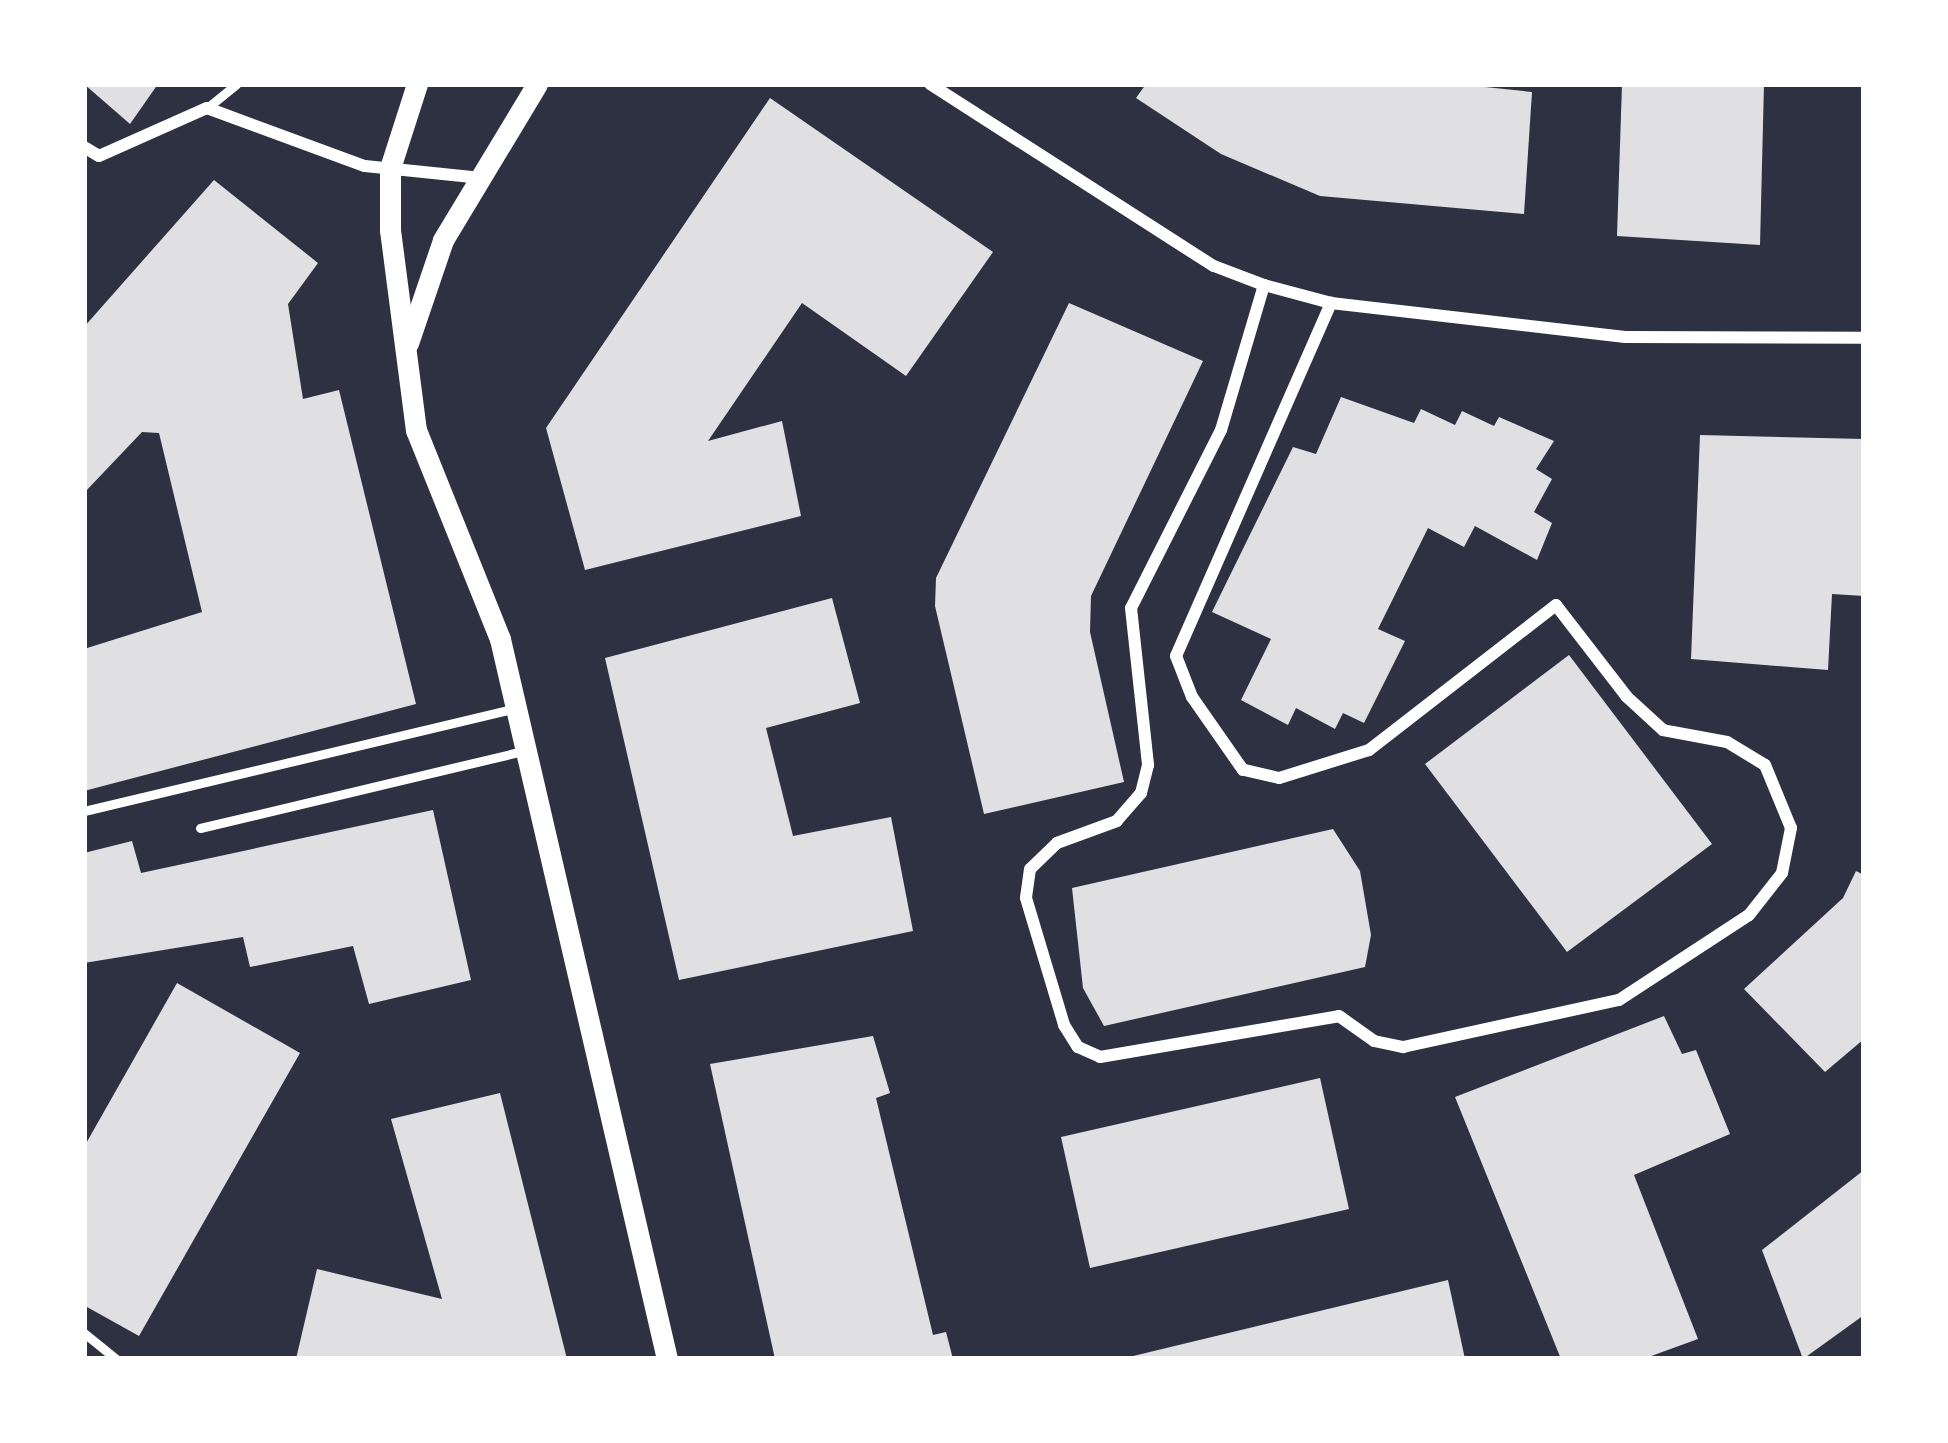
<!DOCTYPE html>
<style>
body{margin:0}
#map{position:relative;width:1948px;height:1443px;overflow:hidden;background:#2d3142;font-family:Roboto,sans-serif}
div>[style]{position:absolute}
.building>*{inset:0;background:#e0e0e3}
.service>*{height:9px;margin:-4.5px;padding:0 4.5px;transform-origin:4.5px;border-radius:4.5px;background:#fff}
.minor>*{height:12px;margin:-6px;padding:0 6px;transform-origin:6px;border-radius:6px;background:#fff}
.tertiary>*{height:21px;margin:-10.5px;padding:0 10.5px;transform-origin:10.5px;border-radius:10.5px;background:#fff}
span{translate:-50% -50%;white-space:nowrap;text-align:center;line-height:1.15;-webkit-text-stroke:9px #fff;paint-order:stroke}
.frame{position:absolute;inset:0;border:87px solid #fff;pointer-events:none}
</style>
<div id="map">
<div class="building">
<i style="clip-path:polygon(84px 84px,158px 84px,130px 124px)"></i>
<i style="clip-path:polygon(1146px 84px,1456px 84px,1532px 92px,1524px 214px,1320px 196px,1221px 154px,1136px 98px)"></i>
<i style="clip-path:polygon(1622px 84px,1764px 84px,1760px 245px,1617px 236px)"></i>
<i style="clip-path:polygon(770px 98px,993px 252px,906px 376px,802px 303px,708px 441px,782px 421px,801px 516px,585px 570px,546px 428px)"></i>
<i style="clip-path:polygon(214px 180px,318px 263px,288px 304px,303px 399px,339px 390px,416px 704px,84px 791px,84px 649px,202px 612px,159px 433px,142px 432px,84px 493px,84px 327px)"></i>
<i style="clip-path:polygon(1069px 303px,1203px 361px,1091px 596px,1090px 632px,1124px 782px,984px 814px,935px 606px,936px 578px)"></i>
<i style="clip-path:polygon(1341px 397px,1414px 423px,1421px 409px,1455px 425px,1462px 411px,1494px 426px,1499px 417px,1554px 441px,1536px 469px,1552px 479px,1534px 512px,1552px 523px,1537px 560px,1475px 526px,1464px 547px,1428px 528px,1378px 629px,1405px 641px,1364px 723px,1343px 713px,1335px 729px,1296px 708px,1288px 725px,1241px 700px,1271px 639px,1212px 612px,1293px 447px,1316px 454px)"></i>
<i style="clip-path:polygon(1700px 435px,1864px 439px,1864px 596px,1832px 594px,1828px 670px,1691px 659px)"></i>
<i style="clip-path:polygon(832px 598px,860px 703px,766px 728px,793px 836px,891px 817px,913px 931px,679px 980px,605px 658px)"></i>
<i style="clip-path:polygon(1569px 655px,1712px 844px,1567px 952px,1425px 764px)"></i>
<i style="clip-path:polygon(433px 810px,471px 980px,369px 1004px,353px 946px,250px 967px,243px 937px,84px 963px,84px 853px,132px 841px,141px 873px)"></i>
<i style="clip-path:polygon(1333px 829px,1360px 871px,1371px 935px,1365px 967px,1104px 1026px,1083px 988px,1072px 888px)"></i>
<i style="clip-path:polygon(1856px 871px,1864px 875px,1864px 1039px,1825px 1072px,1744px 989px,1843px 898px)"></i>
<i style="clip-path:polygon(177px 983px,300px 1053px,139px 1336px,87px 1307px,84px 1313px,84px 1147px)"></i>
<i style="clip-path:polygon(1664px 1016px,1682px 1054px,1696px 1050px,1730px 1134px,1634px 1175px,1698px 1339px,1643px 1359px,1561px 1359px,1455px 1097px)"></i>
<i style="clip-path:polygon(873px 1036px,890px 1093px,876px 1098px,933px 1335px,946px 1332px,953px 1359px,775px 1359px,710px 1064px)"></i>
<i style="clip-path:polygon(1320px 1078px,1349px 1209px,1090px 1268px,1061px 1137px)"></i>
<i style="clip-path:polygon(500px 1093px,567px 1359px,296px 1359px,317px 1269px,442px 1299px,391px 1119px)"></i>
<i style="clip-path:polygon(1864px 1170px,1864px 1315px,1803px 1359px,1762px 1250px)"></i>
<i style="clip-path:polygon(1448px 1280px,1465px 1359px,1129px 1359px,1129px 1357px)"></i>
</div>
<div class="service">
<i style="left:207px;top:108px;width:38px;rotate:-39deg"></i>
<i style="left:84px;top:811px;width:441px;rotate:-13.4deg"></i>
<i style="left:200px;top:828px;width:336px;rotate:-13.4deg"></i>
<i style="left:84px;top:1333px;width:41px;rotate:39.1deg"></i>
</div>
<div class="minor">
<i style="left:930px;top:84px;width:337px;rotate:32.7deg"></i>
<i style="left:1214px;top:266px;width:53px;rotate:20.8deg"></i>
<i style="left:1264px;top:285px;width:69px;rotate:15deg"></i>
<i style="left:1331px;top:303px;width:296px;rotate:6.6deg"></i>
<i style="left:1625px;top:337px;width:239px;rotate:0.2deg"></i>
<i style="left:84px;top:147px;width:17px;rotate:31deg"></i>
<i style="left:99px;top:156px;width:118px;rotate:-24deg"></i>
<i style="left:207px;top:108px;width:168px;rotate:20.2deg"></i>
<i style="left:365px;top:166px;width:117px;rotate:5.9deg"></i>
<i style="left:1264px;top:285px;width:151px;rotate:106.5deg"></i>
<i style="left:1221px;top:430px;width:199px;rotate:116.8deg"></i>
<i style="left:1131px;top:608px;width:158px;rotate:83.8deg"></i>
<i style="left:1148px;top:765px;width:29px;rotate:104deg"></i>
<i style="left:1141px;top:793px;width:37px;rotate:131deg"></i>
<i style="left:1117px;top:821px;width:64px;rotate:159.9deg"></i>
<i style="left:1057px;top:843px;width:37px;rotate:136deg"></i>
<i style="left:1030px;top:869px;width:29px;rotate:98deg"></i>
<i style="left:1026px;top:898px;width:133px;rotate:73.3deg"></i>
<i style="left:1064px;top:1025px;width:26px;rotate:58deg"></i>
<i style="left:1078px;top:1047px;width:24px;rotate:24deg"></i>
<i style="left:1100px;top:1057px;width:242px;rotate:-9.7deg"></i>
<i style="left:1339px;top:1016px;width:43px;rotate:35.5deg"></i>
<i style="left:1374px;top:1041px;width:30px;rotate:12deg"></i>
<i style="left:1403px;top:1047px;width:221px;rotate:-12.3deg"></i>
<i style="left:1619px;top:1000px;width:155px;rotate:-33.2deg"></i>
<i style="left:1749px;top:915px;width:53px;rotate:-51.8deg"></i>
<i style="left:1782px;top:873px;width:46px;rotate:-78.7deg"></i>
<i style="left:1791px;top:828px;width:68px;rotate:-112.4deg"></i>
<i style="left:1765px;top:765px;width:44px;rotate:-148.8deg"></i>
<i style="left:1727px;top:742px;width:65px;rotate:-169.4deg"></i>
<i style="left:1663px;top:730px;width:49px;rotate:-137.5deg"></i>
<i style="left:1627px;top:697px;width:116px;rotate:-127.7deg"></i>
<i style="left:1556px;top:605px;width:237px;rotate:142.2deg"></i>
<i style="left:1369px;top:750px;width:94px;rotate:162.7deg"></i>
<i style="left:1279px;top:778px;width:37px;rotate:-167deg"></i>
<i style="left:1243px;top:770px;width:89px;rotate:-124.9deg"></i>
<i style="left:1192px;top:697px;width:44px;rotate:-111.3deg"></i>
<i style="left:1176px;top:656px;width:386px;rotate:-66.3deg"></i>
</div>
<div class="tertiary">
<i style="left:417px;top:84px;width:88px;rotate:107.8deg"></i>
<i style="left:390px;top:168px;width:62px;rotate:90deg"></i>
<i style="left:390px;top:230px;width:202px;rotate:82.6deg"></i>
<i style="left:416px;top:430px;width:225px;rotate:68.1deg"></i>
<i style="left:500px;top:639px;width:739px;rotate:76.94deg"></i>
<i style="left:408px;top:343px;width:109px;rotate:-71.2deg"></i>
<i style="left:443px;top:240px;width:182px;rotate:-58.9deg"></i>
</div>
<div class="frame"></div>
</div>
